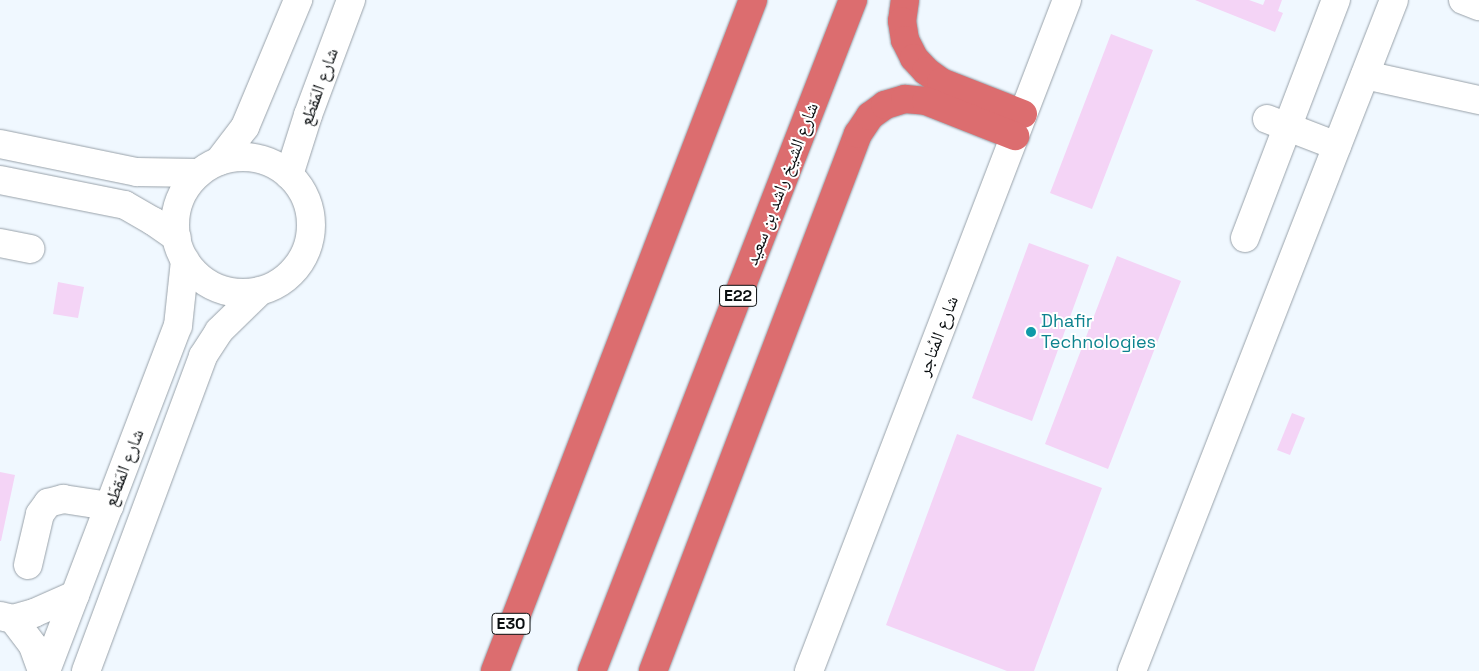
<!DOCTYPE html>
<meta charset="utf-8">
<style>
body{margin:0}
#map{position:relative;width:1479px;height:671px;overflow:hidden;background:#f0f8ff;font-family:"Space Grotesk","Noto Naskh Arabic",sans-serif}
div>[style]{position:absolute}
.building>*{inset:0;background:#f4d4f6}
.roads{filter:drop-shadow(0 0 1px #98a1a9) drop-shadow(0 0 1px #98a1a9)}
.minor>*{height:28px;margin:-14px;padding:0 14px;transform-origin:14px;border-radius:14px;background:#fff}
.minor>.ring{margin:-14px;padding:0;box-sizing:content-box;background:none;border:28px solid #fff;border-radius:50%}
.highway>*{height:28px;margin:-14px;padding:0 14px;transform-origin:14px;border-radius:14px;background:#dc6d6f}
.dots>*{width:14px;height:14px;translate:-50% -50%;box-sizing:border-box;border:2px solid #fff;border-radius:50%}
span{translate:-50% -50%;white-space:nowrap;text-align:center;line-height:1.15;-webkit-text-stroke:4px #fff;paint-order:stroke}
.shield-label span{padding:1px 4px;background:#fff;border:1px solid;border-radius:4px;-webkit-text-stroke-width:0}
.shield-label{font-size:16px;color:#0a0e10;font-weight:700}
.street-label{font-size:18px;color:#0a0e10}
.culture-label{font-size:18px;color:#0d838f}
.left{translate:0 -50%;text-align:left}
</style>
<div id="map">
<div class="building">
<i style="clip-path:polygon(1195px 0,1249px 0,1263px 5px,1265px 0,1282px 0,1278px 11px,1283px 13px,1275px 32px)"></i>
<i style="clip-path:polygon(1111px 34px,1153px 50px,1092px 209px,1050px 193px)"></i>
<i style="clip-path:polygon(1029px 243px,1089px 265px,1032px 421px,972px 398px)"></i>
<i style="clip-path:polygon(1117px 256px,1181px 281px,1108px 469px,1045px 444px)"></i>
<i style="clip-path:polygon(58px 282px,84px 287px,78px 318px,53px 314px)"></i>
<i style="clip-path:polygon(1292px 413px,1305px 418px,1290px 455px,1277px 450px)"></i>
<i style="clip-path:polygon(957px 434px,1102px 488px,1034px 671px,1007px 671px,886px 625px)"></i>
<i style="clip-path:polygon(0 472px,15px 475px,1px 541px,0 541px)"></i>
</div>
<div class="roads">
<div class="minor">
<i style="left:1463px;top:0;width:17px;rotate:21deg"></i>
<i style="left:1365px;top:75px;width:117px;rotate:12.4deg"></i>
<i style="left:1267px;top:119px;width:75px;rotate:21.1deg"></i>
<i style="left:0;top:144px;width:140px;rotate:11.6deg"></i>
<i style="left:137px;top:172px;width:62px;rotate:0.9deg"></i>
<i class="ring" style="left:175px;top:157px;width:108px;height:108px"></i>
<i style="left:219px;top:161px;width:43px;rotate:-52.6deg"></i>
<i style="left:245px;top:127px;width:138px;rotate:-67.3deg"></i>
<i style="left:289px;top:175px;width:63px;rotate:-72.4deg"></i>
<i style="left:308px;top:115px;width:123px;rotate:-69.5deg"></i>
<i style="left:0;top:180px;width:127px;rotate:11.3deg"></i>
<i style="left:125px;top:205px;width:32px;rotate:30deg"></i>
<i style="left:153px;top:221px;width:29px;rotate:35deg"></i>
<i style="left:1245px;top:238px;width:255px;rotate:-69.1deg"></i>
<i style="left:0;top:243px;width:31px;rotate:11deg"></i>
<i style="left:28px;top:565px;width:52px;rotate:-76.8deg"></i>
<i style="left:40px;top:514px;width:14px;rotate:-54deg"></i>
<i style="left:48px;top:503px;width:16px;rotate:-15deg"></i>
<i style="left:63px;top:499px;width:47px;rotate:8.7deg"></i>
<i style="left:0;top:616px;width:13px;rotate:13deg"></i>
<i style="left:13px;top:619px;width:22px;rotate:-16deg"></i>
<i style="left:34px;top:613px;width:45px;rotate:-23.7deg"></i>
<i style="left:13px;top:619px;width:34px;rotate:53deg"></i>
<i style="left:33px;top:646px;width:27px;rotate:70deg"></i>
<i style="left:46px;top:671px;width:369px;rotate:-69.1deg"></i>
<i style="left:178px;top:326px;width:66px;rotate:-83.9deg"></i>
<i style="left:86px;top:671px;width:336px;rotate:-69.6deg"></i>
<i style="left:203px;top:356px;width:30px;rotate:-57deg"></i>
<i style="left:219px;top:331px;width:57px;rotate:-44.3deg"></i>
<i style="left:809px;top:671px;width:719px;rotate:-68.97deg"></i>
<i style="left:1132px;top:671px;width:720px;rotate:-68.67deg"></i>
</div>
<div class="highway">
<i style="left:905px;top:0;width:21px;rotate:98deg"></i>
<i style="left:902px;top:21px;width:19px;rotate:81deg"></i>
<i style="left:905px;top:40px;width:20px;rotate:63deg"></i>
<i style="left:914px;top:58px;width:18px;rotate:47deg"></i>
<i style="left:926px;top:71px;width:19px;rotate:36deg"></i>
<i style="left:941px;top:82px;width:88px;rotate:21.3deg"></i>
<i style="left:495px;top:671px;width:719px;rotate:-68.97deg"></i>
<i style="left:592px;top:671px;width:720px;rotate:-68.75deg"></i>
<i style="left:653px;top:671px;width:575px;rotate:-69.11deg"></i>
<i style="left:858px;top:134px;width:22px;rotate:-56deg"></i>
<i style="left:870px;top:116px;width:19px;rotate:-36deg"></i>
<i style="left:885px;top:105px;width:21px;rotate:-17deg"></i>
<i style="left:905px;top:99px;width:21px;rotate:5deg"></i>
<i style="left:926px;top:101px;width:96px;rotate:21.5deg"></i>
</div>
</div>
<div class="dots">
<i style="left:1031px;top:332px;background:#0f9aa8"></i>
</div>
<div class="shield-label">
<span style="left:738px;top:296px">E22</span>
<span style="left:511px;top:624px">E30</span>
</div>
<div class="street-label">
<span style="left:319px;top:87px;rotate:-70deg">شارع المَقطَع</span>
<span style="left:782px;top:184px;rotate:-69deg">شارع الشيخ راشد بن سعيد</span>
<span style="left:938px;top:336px;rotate:-69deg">شارع المُتاجر</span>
<span style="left:124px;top:468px;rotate:-69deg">شارع المَقطَع</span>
</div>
<div class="culture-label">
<span class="left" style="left:1041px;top:332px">Dhafir<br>Technologies</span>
</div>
</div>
